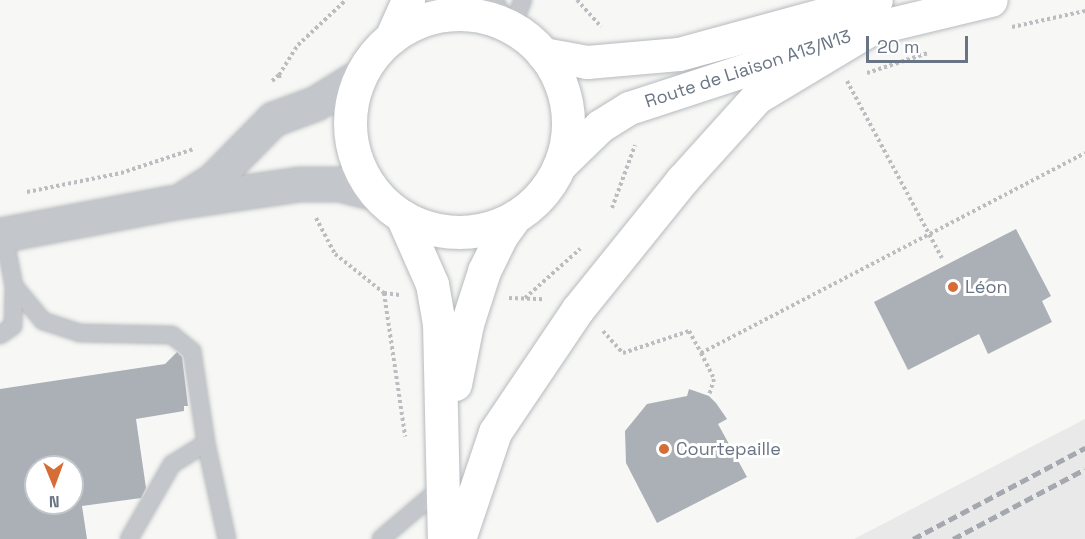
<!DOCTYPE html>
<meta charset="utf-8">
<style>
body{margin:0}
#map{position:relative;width:1085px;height:539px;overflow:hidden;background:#f7f8f5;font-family:"Space Grotesk",sans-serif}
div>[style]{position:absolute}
.built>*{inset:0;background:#e8e9e8}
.building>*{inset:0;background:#aab0b6}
.path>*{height:4px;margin-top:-2px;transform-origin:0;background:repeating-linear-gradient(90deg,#bbbdc0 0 3px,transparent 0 6px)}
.roads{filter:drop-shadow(0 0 2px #b7babe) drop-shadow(0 0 2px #b7babe)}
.service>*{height:16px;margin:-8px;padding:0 8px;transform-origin:8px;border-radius:8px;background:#c3c6ca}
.minor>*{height:33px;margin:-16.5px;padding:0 16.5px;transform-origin:16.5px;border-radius:16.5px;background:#c3c6ca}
.tertiary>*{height:33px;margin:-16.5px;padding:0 16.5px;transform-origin:16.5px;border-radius:16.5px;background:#c3c6ca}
.primary>*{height:33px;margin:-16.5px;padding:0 16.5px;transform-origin:16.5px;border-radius:16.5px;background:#fff}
.primary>.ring{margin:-16.5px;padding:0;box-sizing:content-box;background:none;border:33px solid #fff;border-radius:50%}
.motorway>*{height:33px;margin:-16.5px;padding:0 16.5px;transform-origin:16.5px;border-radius:16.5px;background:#fff}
.rail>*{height:4.5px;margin-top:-2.25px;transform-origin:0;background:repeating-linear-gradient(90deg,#a5a9af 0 9px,transparent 0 13.5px)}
.dots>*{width:16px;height:16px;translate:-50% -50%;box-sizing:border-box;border:3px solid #fff;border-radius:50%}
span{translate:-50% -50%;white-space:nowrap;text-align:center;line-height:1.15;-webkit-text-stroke:6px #fff;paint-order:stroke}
.street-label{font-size:18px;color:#697584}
.poi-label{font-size:18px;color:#697584}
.left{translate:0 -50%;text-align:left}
.north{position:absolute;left:24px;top:455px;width:60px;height:60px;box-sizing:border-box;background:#fff;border:2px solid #c3c8ce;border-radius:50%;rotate:179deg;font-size:16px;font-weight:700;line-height:24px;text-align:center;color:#697584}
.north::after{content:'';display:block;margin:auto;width:21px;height:27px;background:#d66c36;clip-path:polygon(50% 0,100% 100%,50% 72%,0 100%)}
.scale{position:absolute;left:866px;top:36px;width:102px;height:27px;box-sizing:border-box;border:3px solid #697584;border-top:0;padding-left:8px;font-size:18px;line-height:21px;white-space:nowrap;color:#697584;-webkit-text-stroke:4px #fff;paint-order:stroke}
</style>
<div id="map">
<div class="built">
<i style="clip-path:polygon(1085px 419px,1085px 539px,854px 539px)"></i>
</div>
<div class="building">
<i style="clip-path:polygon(1016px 229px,1051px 296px,1042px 301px,1052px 322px,988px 354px,979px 334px,908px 370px,874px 302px)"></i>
<i style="clip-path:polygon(evenodd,177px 352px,182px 357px,188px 406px,184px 406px,184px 411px,136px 419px,146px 488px,141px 498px,82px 506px,87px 539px,0 539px,0 389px,165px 364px,177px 352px,36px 467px,72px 467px,72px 503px,36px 503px,36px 467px)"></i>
<i style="clip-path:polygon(689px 389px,709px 396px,716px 403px,727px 419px,718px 424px,747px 477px,657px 523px,626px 463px,625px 431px,647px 404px,687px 396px)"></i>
</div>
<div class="path">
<i style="left:577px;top:0;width:36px;rotate:48deg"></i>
<i style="left:1012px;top:27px;width:75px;rotate:-12.4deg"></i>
<i style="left:867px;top:73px;width:64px;rotate:-18.2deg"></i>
<i style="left:279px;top:75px;width:36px;rotate:-58deg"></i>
<i style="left:298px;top:45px;width:66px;rotate:-43.2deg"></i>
<i style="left:272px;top:81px;width:9px;rotate:-41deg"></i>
<i style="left:279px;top:75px;width:6px;rotate:81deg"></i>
<i style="left:847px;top:81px;width:201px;rotate:61.8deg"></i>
<i style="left:27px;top:192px;width:96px;rotate:-11.4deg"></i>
<i style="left:121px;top:173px;width:77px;rotate:-18.2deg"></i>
<i style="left:612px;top:208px;width:67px;rotate:-69.9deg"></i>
<i style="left:316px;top:218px;width:41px;rotate:62.2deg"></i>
<i style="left:335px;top:254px;width:63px;rotate:38.5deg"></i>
<i style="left:384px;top:293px;width:145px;rotate:81.6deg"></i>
<i style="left:384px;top:293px;width:16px;rotate:7deg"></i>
<i style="left:509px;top:298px;width:35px;rotate:2deg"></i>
<i style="left:525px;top:298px;width:74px;rotate:-41.7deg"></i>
<i style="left:603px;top:331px;width:30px;rotate:48deg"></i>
<i style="left:623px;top:353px;width:70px;rotate:-18.4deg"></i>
<i style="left:689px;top:331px;width:25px;rotate:61deg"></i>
<i style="left:701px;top:353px;width:433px;rotate:-27.5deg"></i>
<i style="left:701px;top:353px;width:29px;rotate:63deg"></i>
<i style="left:714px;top:379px;width:17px;rotate:107deg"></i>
</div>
<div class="roads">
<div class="service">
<i style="left:512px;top:28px;width:30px;rotate:-69deg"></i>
<i style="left:14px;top:286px;width:45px;rotate:50.4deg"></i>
<i style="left:43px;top:321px;width:38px;rotate:18deg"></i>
<i style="left:79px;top:333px;width:93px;rotate:1.2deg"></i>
<i style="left:172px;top:335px;width:26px;rotate:39deg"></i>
<i style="left:192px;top:351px;width:93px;rotate:81.3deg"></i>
<i style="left:206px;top:443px;width:40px;rotate:148deg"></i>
<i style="left:172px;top:464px;width:86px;rotate:119.8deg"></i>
<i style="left:0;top:335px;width:16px;rotate:-35deg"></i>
<i style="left:13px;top:326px;width:40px;rotate:-88.6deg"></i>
<i style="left:14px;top:286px;width:52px;rotate:-101.1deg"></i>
<i style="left:206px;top:443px;width:98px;rotate:77.7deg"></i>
<i style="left:381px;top:539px;width:82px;rotate:-40.5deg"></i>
</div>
<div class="minor">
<i style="left:484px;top:0;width:24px;rotate:60deg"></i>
</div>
<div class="tertiary">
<i style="left:186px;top:197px;width:31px;rotate:-32deg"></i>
<i style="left:212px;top:181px;width:87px;rotate:-45.5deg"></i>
<i style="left:273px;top:119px;width:46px;rotate:-20.4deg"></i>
<i style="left:316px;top:103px;width:53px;rotate:-31.9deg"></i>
<i style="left:0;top:235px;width:172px;rotate:-10.7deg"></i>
<i style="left:169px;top:203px;width:132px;rotate:-8.3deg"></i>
<i style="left:300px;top:184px;width:39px"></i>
<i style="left:339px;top:184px;width:37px;rotate:14deg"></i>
</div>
<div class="primary">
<i class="ring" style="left:350px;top:14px;width:185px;height:185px"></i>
<i style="left:543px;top:54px;width:45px;rotate:10.3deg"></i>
<i style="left:587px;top:62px;width:92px;rotate:-5deg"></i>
<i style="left:679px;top:54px;width:204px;rotate:-15.3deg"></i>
<i style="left:559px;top:166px;width:57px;rotate:-44.3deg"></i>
<i style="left:600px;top:126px;width:34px;rotate:-32deg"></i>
<i style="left:629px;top:108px;width:254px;rotate:-18.1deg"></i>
<i style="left:870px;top:29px;width:124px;rotate:-13.5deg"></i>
<i style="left:402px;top:216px;width:74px;rotate:66.2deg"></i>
<i style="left:432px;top:284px;width:40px;rotate:80deg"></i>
<i style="left:439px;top:323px;width:216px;rotate:88.7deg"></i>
<i style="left:455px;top:384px;width:61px;rotate:-78.7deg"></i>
<i style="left:467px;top:324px;width:56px;rotate:-72.2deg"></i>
<i style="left:484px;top:271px;width:39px;rotate:-64deg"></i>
<i style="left:501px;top:236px;width:24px;rotate:-54deg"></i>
<i style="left:459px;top:539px;width:113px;rotate:-71.4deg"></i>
<i style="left:495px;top:432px;width:148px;rotate:-56deg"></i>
<i style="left:578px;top:309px;width:166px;rotate:-51.1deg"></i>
<i style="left:682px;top:180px;width:112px;rotate:-47.9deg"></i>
<i style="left:757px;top:97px;width:132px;rotate:-31deg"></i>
</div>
<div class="motorway">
<i style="left:391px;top:38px;width:42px;rotate:-65.9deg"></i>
</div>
</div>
<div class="rail">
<i style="left:913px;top:539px;width:195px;rotate:-27.9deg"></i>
<i style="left:953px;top:539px;width:149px;rotate:-27.9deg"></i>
</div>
<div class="dots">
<i style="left:953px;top:287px;background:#d66c36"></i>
<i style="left:664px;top:449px;background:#d66c36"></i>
</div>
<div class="street-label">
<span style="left:748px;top:69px;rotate:-18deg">Route de Liaison A13/N13</span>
</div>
<div class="poi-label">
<span class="left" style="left:965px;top:287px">Léon</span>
<span class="left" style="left:676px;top:449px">Courtepaille</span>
</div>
<div class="north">N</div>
<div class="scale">20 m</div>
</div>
